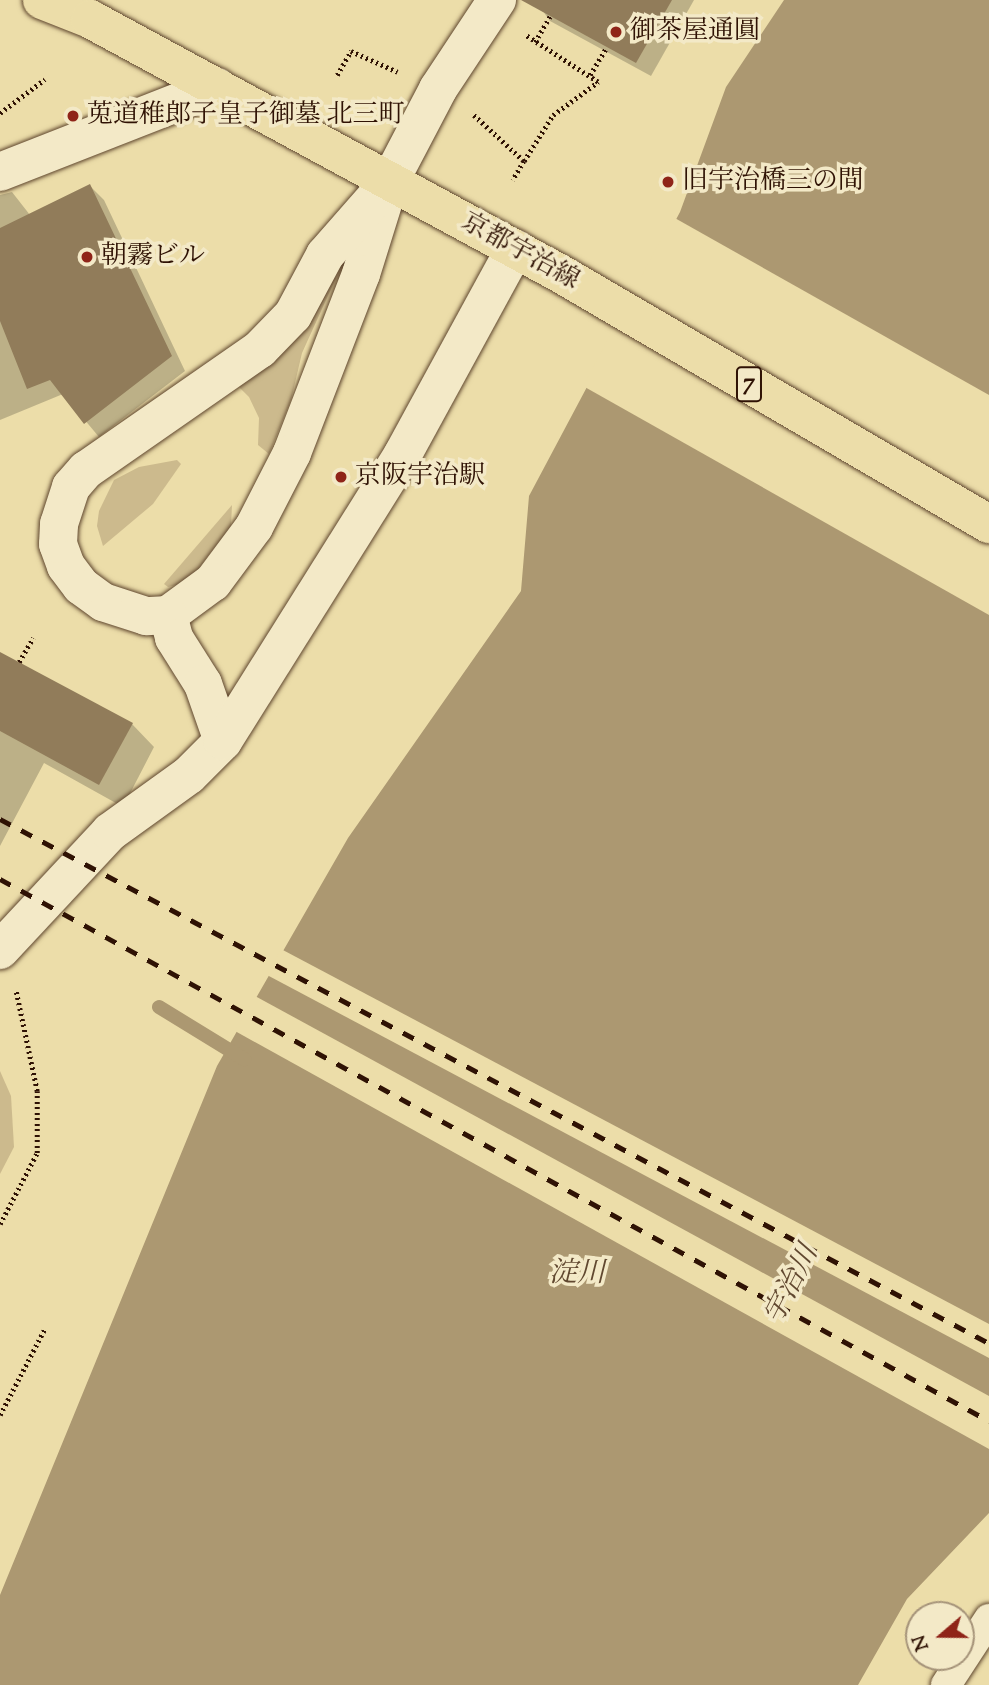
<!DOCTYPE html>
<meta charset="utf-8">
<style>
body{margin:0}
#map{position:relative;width:989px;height:1685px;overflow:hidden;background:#ecdda9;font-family:"Sorts Mill Goudy","Noto Serif JP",serif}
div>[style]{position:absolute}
.green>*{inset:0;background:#ccba8d}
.water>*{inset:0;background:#ac9871}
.pier>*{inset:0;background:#ecdda9}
.shadow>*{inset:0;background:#0003}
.stream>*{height:14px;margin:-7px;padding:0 7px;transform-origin:7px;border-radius:7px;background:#ac9871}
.building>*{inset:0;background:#917c5a}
.path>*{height:4.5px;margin-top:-2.25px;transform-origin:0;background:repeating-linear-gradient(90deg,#2f1204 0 2px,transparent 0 5.5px)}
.roads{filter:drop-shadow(0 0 2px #5e452d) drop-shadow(0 0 2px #5e452d)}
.service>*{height:30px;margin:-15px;padding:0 15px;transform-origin:15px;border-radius:15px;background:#f3e9c7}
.minor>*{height:38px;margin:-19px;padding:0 19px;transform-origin:19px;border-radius:19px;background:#f3e9c7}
.secondary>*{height:38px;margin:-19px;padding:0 19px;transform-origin:19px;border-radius:19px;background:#f3e9c7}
.primary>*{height:38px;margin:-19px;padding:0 19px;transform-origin:19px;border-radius:19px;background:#ecdda9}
.rail>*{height:5px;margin-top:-2.5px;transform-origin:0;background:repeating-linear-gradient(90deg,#2f1204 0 12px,transparent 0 24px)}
.dots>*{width:19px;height:19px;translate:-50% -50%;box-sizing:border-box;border:4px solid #f3e9c7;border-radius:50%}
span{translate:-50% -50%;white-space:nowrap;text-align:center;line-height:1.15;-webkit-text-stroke:7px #f3e9c7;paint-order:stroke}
.shield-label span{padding:2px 5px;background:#f3e9c7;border:2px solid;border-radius:5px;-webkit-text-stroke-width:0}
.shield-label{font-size:24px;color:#2f1204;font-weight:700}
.poi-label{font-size:26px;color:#2f1204}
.left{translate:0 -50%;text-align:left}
.street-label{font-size:26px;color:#2f1204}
.water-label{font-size:28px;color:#614830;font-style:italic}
.north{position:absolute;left:905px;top:1601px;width:70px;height:70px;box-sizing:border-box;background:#f3e9c7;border:2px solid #a59379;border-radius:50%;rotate:250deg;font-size:19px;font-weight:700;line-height:28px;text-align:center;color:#2f1204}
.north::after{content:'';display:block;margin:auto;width:24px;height:32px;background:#8f2418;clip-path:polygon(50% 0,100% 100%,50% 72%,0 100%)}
</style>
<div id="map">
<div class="green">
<i style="clip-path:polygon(332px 274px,336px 278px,302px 353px,291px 400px,269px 454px,258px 445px,259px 418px,249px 397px,239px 387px,294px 336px)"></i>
<i style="clip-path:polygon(177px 460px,181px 464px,153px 504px,103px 546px,97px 526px,99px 511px,114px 480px,139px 467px)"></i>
<i style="clip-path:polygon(232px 505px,231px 526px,188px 582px,168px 587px,164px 584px)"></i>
<i style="clip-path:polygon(0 1071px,11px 1096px,14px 1147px,0 1174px)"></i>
</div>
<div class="water">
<i style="clip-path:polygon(784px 0,989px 0,989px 1513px,907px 1599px,858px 1685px,0 1685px,0 1595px,217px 1066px,348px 838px,521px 591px,529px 496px,680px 212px,726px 87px)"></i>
</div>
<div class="pier">
<i style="clip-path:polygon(673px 217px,989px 395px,989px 615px,583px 386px)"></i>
<i style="clip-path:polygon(281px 949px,989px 1324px,989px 1358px,267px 975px)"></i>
<i style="clip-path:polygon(255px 996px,989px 1396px,989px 1449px,235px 1031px)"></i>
</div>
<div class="shadow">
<i style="clip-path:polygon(535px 0,694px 0,651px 76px,550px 21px)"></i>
<i style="clip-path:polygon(90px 186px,104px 200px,185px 371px,99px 437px,63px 394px,0 420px,0 195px,12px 192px,30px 215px)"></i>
<i style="clip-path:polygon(0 655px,132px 724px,154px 747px,123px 807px,44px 763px,0 846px)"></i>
</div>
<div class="stream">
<i style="left:159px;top:1007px;width:100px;rotate:31.5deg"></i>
</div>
<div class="building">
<i style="clip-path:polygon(521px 0,672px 0,636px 63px)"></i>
<i style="clip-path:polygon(90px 184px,172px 356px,84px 424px,50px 380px,27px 389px,0 321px,0 228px)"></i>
<i style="clip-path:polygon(0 652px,133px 723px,99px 785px,0 731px)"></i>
</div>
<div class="path">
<i style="left:535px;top:42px;width:30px;rotate:-60deg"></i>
<i style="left:337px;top:75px;width:28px;rotate:-60deg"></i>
<i style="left:351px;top:51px;width:51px;rotate:24.1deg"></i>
<i style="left:590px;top:75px;width:31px;rotate:-59deg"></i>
<i style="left:0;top:113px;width:56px;rotate:-37.1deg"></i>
<i style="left:474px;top:115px;width:68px;rotate:42.6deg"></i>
<i style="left:524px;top:161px;width:22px;rotate:120deg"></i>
<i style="left:524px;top:161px;width:54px;rotate:-57.8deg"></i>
<i style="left:553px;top:115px;width:56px;rotate:-36.3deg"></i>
<i style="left:598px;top:82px;width:87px;rotate:-147.2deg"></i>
<i style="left:19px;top:662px;width:28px;rotate:-60deg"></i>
<i style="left:0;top:1224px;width:80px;rotate:-62.5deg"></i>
<i style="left:37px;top:1153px;width:62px;rotate:-90deg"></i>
<i style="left:37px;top:1091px;width:102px;rotate:-101.9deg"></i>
<i style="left:0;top:1415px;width:96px;rotate:-62.6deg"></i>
</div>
<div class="roads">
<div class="service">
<i style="left:946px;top:1685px;width:79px;rotate:-56.9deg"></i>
</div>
<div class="minor">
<i style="left:0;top:172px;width:233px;rotate:-21.4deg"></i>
<i style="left:390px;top:181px;width:97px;rotate:107.3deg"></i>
<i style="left:361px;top:274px;width:192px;rotate:111.1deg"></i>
<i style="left:292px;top:453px;width:83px;rotate:117.2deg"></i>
<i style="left:254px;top:527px;width:69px;rotate:126.7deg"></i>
<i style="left:213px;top:582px;width:56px;rotate:143.7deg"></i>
<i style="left:168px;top:615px;width:22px;rotate:177deg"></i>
<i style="left:146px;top:616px;width:45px;rotate:-162deg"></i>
<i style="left:103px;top:602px;width:27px;rotate:-144deg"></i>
<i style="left:81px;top:586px;width:25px;rotate:-127deg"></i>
<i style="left:66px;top:566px;width:23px;rotate:-110deg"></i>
<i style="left:58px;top:544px;width:20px;rotate:-87deg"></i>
<i style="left:59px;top:524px;width:39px;rotate:-72deg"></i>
<i style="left:71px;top:487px;width:23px;rotate:-49deg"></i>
<i style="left:86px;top:470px;width:212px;rotate:-34.8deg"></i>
<i style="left:260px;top:349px;width:47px;rotate:-45.9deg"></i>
<i style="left:293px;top:315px;width:68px;rotate:-61.9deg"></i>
<i style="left:325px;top:255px;width:98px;rotate:-48.7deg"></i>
<i style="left:168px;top:615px;width:24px;rotate:75deg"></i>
<i style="left:174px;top:638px;width:54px;rotate:57.8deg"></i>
<i style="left:203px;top:684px;width:60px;rotate:70.7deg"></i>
<i style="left:0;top:950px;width:161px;rotate:-47deg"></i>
<i style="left:110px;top:832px;width:97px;rotate:-35.8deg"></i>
<i style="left:189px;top:775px;width:48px;rotate:-45deg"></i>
<i style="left:223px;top:741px;width:339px;rotate:-57.9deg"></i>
<i style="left:403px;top:454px;width:234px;rotate:-61.4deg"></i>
</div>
<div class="secondary">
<i style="left:390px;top:181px;width:104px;rotate:-62.4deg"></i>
<i style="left:438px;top:89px;width:107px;rotate:-56.5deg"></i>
</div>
<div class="primary">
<i style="left:42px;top:0;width:52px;rotate:21.6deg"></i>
<i style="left:90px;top:19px;width:536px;rotate:28.43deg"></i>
<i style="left:561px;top:274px;width:496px;rotate:30.3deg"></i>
</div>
</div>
<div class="rail">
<i style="left:0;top:819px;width:1119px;rotate:27.92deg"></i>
<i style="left:0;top:879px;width:1128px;rotate:28.72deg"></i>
</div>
<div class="dots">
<i style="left:616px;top:32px;background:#8f2418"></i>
<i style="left:73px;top:116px;background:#8f2418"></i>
<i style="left:668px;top:182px;background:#8f2418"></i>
<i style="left:87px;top:257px;background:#8f2418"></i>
<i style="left:341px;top:477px;background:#8f2418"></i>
</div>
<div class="shield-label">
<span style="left:749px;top:384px">7</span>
</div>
<div class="poi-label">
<span class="left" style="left:630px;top:32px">御茶屋通圓</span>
<span class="left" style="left:87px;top:116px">莵道稚郎子皇子御墓 北三町</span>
<span class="left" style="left:682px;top:182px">旧宇治橋三の間</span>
<span class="left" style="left:101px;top:257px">朝霧ビル</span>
<span class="left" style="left:355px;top:477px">京阪宇治駅</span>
</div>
<div class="street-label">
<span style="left:520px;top:252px;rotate:29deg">京都宇治線</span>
</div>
<div class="water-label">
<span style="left:577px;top:1274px">淀川</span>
<span style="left:792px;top:1285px;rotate:-63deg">宇治川</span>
</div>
<div class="north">N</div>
</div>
